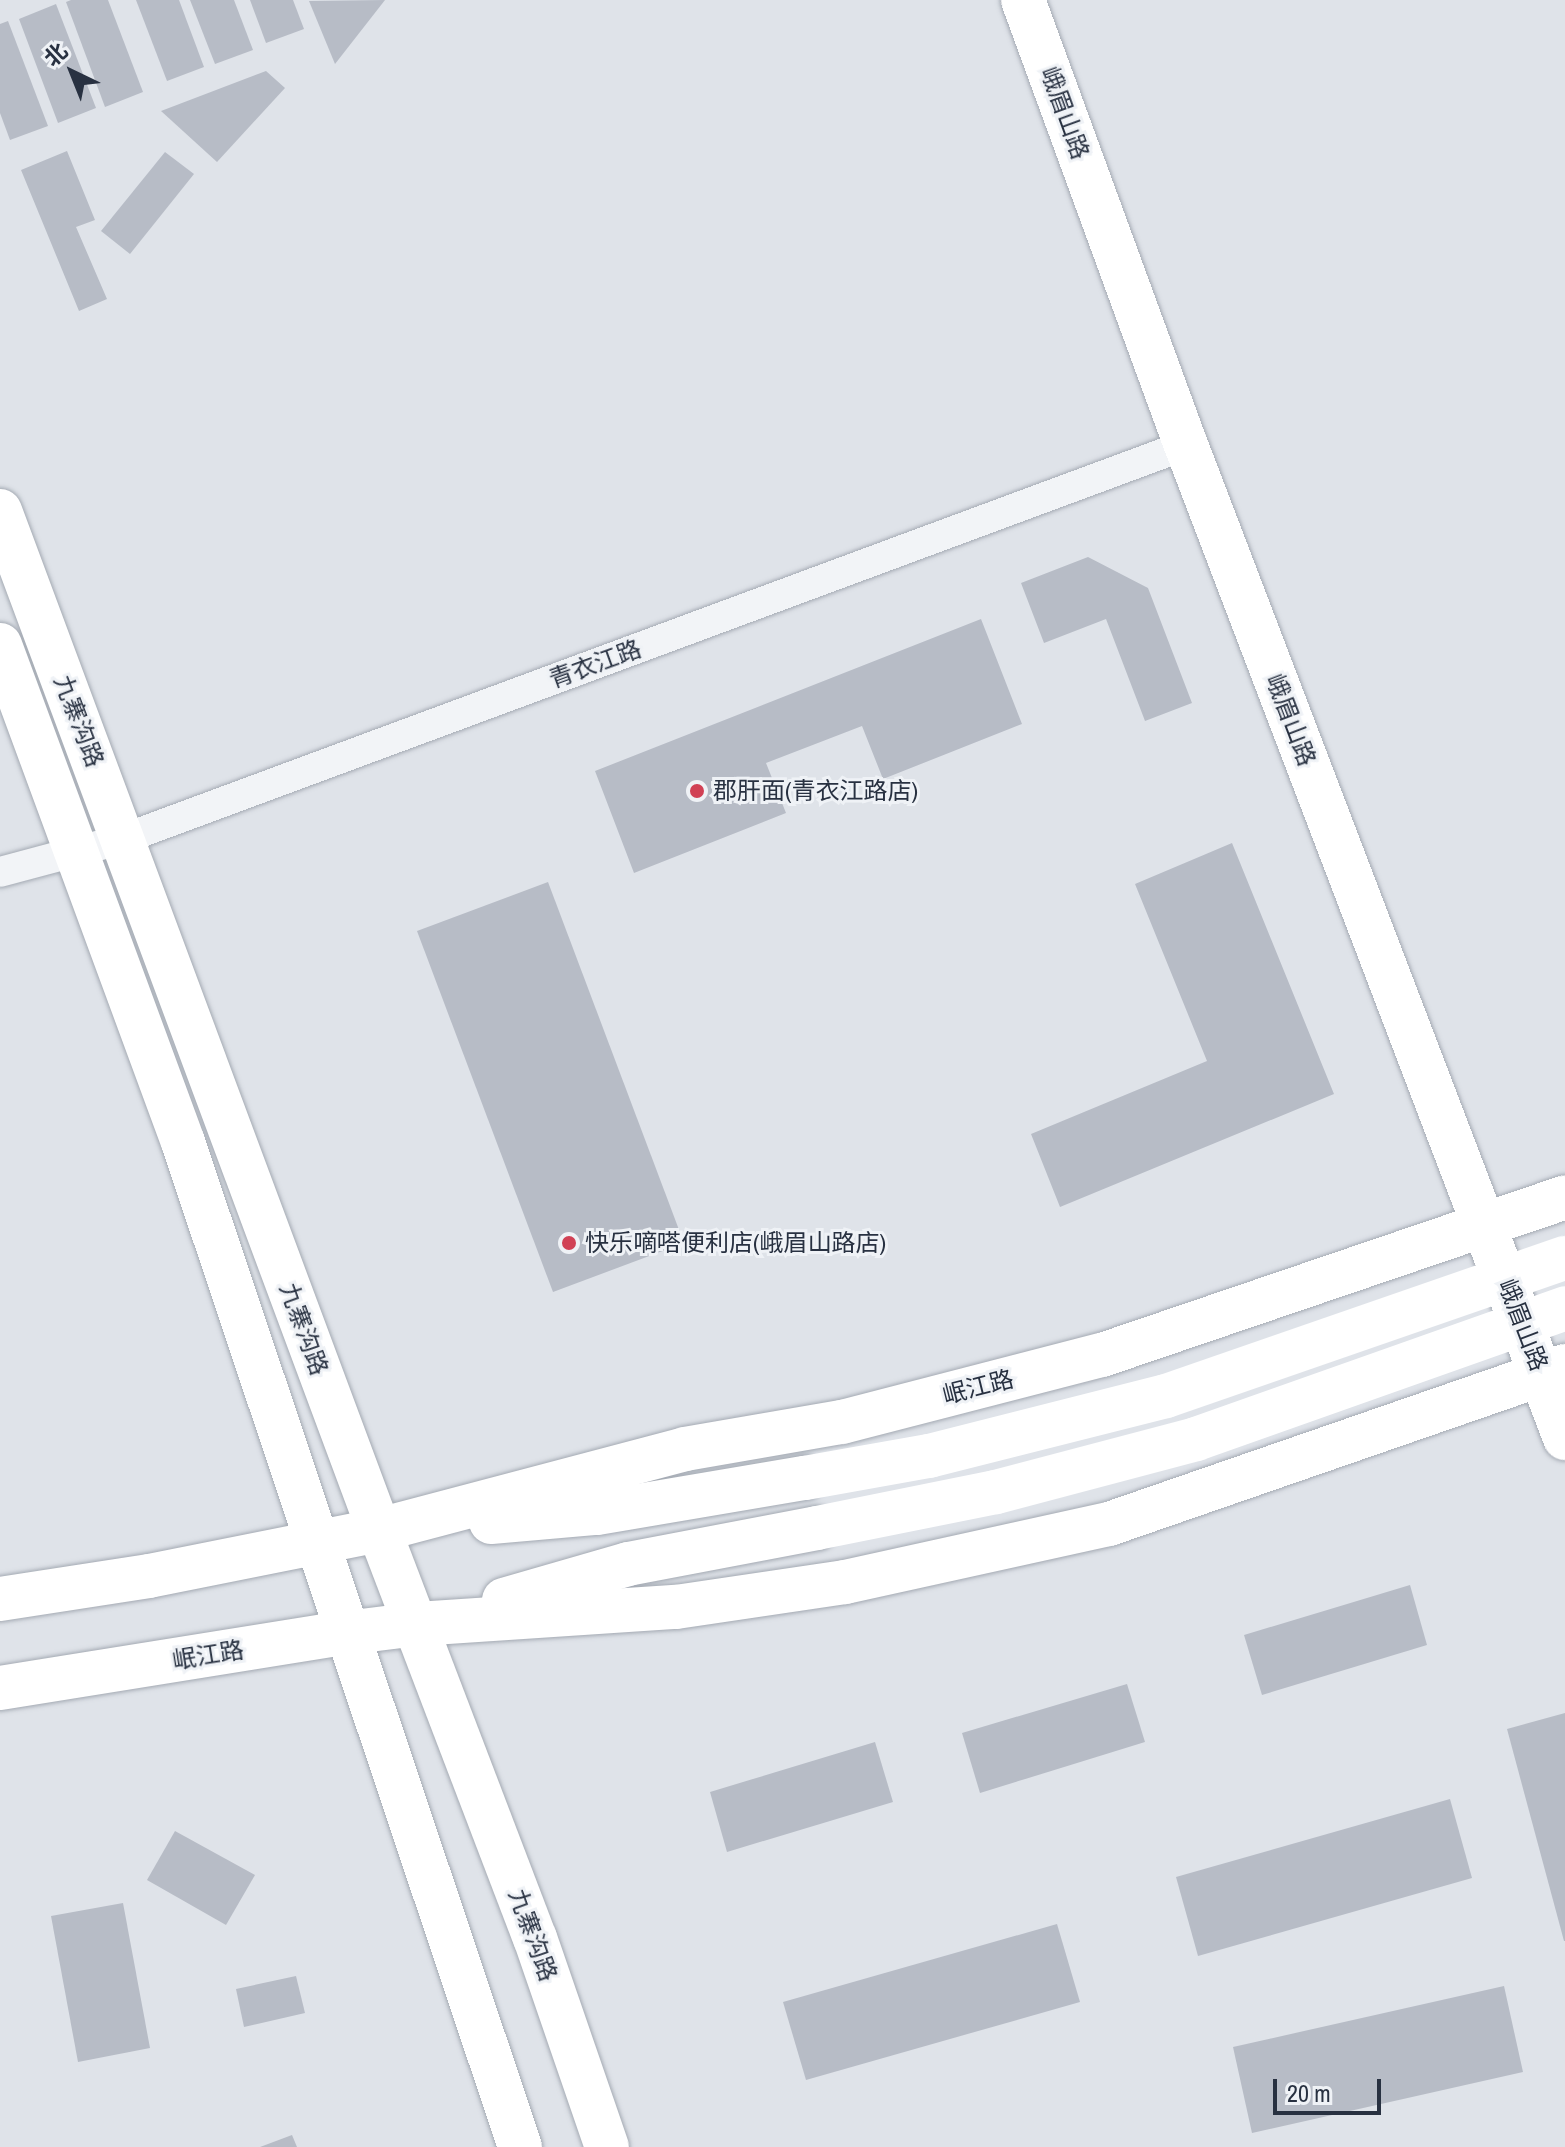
<!DOCTYPE html>
<meta charset="utf-8">
<style>
body{margin:0}
#map{position:relative;width:1565px;height:2147px;overflow:hidden;background:#dfe3e9;font-family:"Archivo Narrow","Noto Sans SC",sans-serif}
div>[style]{position:absolute}
.building>*{inset:0;background:#b7bcc6}
.roads{filter:drop-shadow(0 0 2px #a4aab3) drop-shadow(0 0 2px #a4aab3)}
.street>*{height:30px;margin:-15px;padding:0 15px;transform-origin:15px;border-radius:15px;background:#f2f4f7}
.secondary>*{height:44px;margin:-22px;padding:0 22px;transform-origin:22px;border-radius:22px;background:#fff}
.secondary-bridge>*{height:44px;margin:-22px;padding:0 22px;transform-origin:22px;border-radius:22px;background:#fff}
.dots>*{width:22px;height:22px;translate:-50% -50%;box-sizing:border-box;border:4px solid #eff2f6;border-radius:50%}
span{translate:-50% -50%;white-space:nowrap;text-align:center;line-height:1.15;-webkit-text-stroke:6px #eff2f6;paint-order:stroke}
.street-label{font-size:24px;color:#283141}
.poi-label{font-size:24px;color:#283141}
.left{translate:0 -50%;text-align:left}
.north{position:absolute;left:32px;top:32px;width:80px;height:80px;-webkit-text-stroke:6px #eff2f6;paint-order:stroke;rotate:317deg;font-size:22px;font-weight:700;line-height:32px;text-align:center;color:#283141}
.north::after{content:'';display:block;margin:auto;width:28px;height:36px;background:#283141;clip-path:polygon(50% 0,100% 100%,50% 72%,0 100%)}
.scale{position:absolute;left:1273px;top:2079px;width:108px;height:36px;box-sizing:border-box;border:4px solid #283141;border-top:0;padding-left:10px;font-size:24px;line-height:28px;white-space:nowrap;color:#283141;-webkit-text-stroke:6px #eff2f6;paint-order:stroke}
</style>
<div id="map">
<div class="building">
<i style="clip-path:polygon(71px 0,108px 0,143px 92px,105px 107px,66px 2px)"></i>
<i style="clip-path:polygon(136px 0,179px 0,204px 67px,167px 81px)"></i>
<i style="clip-path:polygon(190px 0,234px 0,253px 50px,215px 64px)"></i>
<i style="clip-path:polygon(250px 0,293px 0,304px 29px,266px 43px)"></i>
<i style="clip-path:polygon(385px 0,335px 64px,309px 1px)"></i>
<i style="clip-path:polygon(56px 4px,96px 108px,58px 123px,19px 19px)"></i>
<i style="clip-path:polygon(8px 21px,48px 126px,10px 140px,0 113px,0 24px)"></i>
<i style="clip-path:polygon(266px 71px,285px 88px,217px 162px,161px 111px)"></i>
<i style="clip-path:polygon(67px 151px,95px 220px,76px 227px,107px 299px,79px 311px,21px 170px)"></i>
<i style="clip-path:polygon(165px 152px,194px 174px,130px 254px,101px 231px)"></i>
<i style="clip-path:polygon(1088px 557px,1148px 588px,1192px 703px,1145px 721px,1106px 619px,1044px 643px,1021px 583px)"></i>
<i style="clip-path:polygon(981px 619px,1022px 724px,883px 779px,862px 726px,766px 763px,786px 813px,634px 873px,595px 771px)"></i>
<i style="clip-path:polygon(1232px 843px,1334px 1094px,1060px 1207px,1031px 1134px,1207px 1061px,1135px 884px)"></i>
<i style="clip-path:polygon(548px 882px,684px 1243px,553px 1292px,417px 931px)"></i>
<i style="clip-path:polygon(1410px 1585px,1427px 1645px,1262px 1695px,1244px 1635px)"></i>
<i style="clip-path:polygon(1127px 1684px,1145px 1742px,980px 1793px,962px 1733px)"></i>
<i style="clip-path:polygon(1565px 1713px,1565px 1941px,1564px 1941px,1507px 1729px)"></i>
<i style="clip-path:polygon(875px 1742px,893px 1802px,727px 1852px,710px 1792px)"></i>
<i style="clip-path:polygon(1450px 1799px,1472px 1878px,1198px 1956px,1176px 1877px)"></i>
<i style="clip-path:polygon(175px 1831px,255px 1875px,226px 1925px,147px 1880px)"></i>
<i style="clip-path:polygon(123px 1903px,150px 2048px,78px 2062px,51px 1916px)"></i>
<i style="clip-path:polygon(1057px 1924px,1080px 2002px,806px 2080px,783px 2002px)"></i>
<i style="clip-path:polygon(296px 1976px,305px 2013px,244px 2027px,236px 1989px)"></i>
<i style="clip-path:polygon(1504px 1986px,1523px 2072px,1252px 2133px,1233px 2047px)"></i>
<i style="clip-path:polygon(292px 2135px,297px 2147px,260px 2147px)"></i>
</div>
<div class="roads">
<div class="street">
<i style="left:0;top:872px;width:127px;rotate:-15deg"></i>
<i style="left:123px;top:839px;width:1134px;rotate:-20.34deg"></i>
</div>
<div class="secondary">
<i style="left:1023px;top:0;width:474px;rotate:69.9deg"></i>
<i style="left:1186px;top:445px;width:1063px;rotate:69.11deg"></i>
<i style="left:0;top:511px;width:1087px;rotate:69.6deg"></i>
<i style="left:379px;top:1530px;width:437px;rotate:69.1deg"></i>
<i style="left:535px;top:1938px;width:221px;rotate:71deg"></i>
<i style="left:0;top:645px;width:530px;rotate:69.79deg"></i>
<i style="left:183px;top:1142px;width:1060px;rotate:71.46deg"></i>
<i style="left:491px;top:1522px;width:106px;rotate:-4.9deg"></i>
<i style="left:597px;top:1513px;width:211px;rotate:-9.6deg"></i>
<i style="left:0;top:1599px;width:151px;rotate:-8.8deg"></i>
<i style="left:149px;top:1576px;width:235px;rotate:-11.3deg"></i>
<i style="left:379px;top:1530px;width:317px;rotate:-14.8deg"></i>
<i style="left:685px;top:1449px;width:159px;rotate:-9.8deg"></i>
<i style="left:842px;top:1422px;width:268px;rotate:-14.5deg"></i>
<i style="left:1102px;top:1355px;width:489px;rotate:-18.8deg"></i>
<i style="left:504px;top:1600px;width:129px;rotate:-16.2deg"></i>
<i style="left:628px;top:1564px;width:192px;rotate:-10.8deg"></i>
<i style="left:0;top:1688px;width:349px;rotate:-9.1deg"></i>
<i style="left:345px;top:1633px;width:73px;rotate:-7.1deg"></i>
<i style="left:417px;top:1624px;width:260px;rotate:-3.8deg"></i>
<i style="left:676px;top:1607px;width:171px;rotate:-8.4deg"></i>
<i style="left:845px;top:1582px;width:270px;rotate:-12.4deg"></i>
<i style="left:1109px;top:1524px;width:483px;rotate:-19.1deg"></i>
</div>
</div>
<div class="secondary-bridge">
<i style="left:805px;top:1478px;width:126px;rotate:-10.1deg"></i>
<i style="left:929px;top:1456px;width:244px;rotate:-14.2deg"></i>
<i style="left:1166px;top:1396px;width:422px;rotate:-19.1deg"></i>
<i style="left:817px;top:1528px;width:183px;rotate:-11.4deg"></i>
<i style="left:996px;top:1492px;width:207px;rotate:-14.8deg"></i>
<i style="left:1196px;top:1439px;width:392px;rotate:-19.5deg"></i>
</div>
<div class="dots">
<i style="left:697px;top:791px;background:#d14155"></i>
<i style="left:569px;top:1243px;background:#d14155"></i>
</div>
<div class="street-label">
<span style="left:1065px;top:113px;rotate:70deg">峨眉山路</span>
<span style="left:595px;top:664px;rotate:-20deg">青衣江路</span>
<span style="left:1291px;top:720px;rotate:69deg">峨眉山路</span>
<span style="left:79px;top:721px;rotate:69deg">九寨沟路</span>
<span style="left:1523px;top:1325px;rotate:69deg">峨眉山路</span>
<span style="left:304px;top:1329px;rotate:70deg">九寨沟路</span>
<span style="left:978px;top:1387px;rotate:-14deg">岷江路</span>
<span style="left:208px;top:1655px;rotate:-9deg">岷江路</span>
<span style="left:533px;top:1935px;rotate:70deg">九寨沟路</span>
</div>
<div class="poi-label">
<span class="left" style="left:713px;top:791px">郡肝面(青衣江路店)</span>
<span class="left" style="left:585px;top:1243px">快乐嘀嗒便利店(峨眉山路店)</span>
</div>
<div class="north">北</div>
<div class="scale">20 m</div>
</div>
